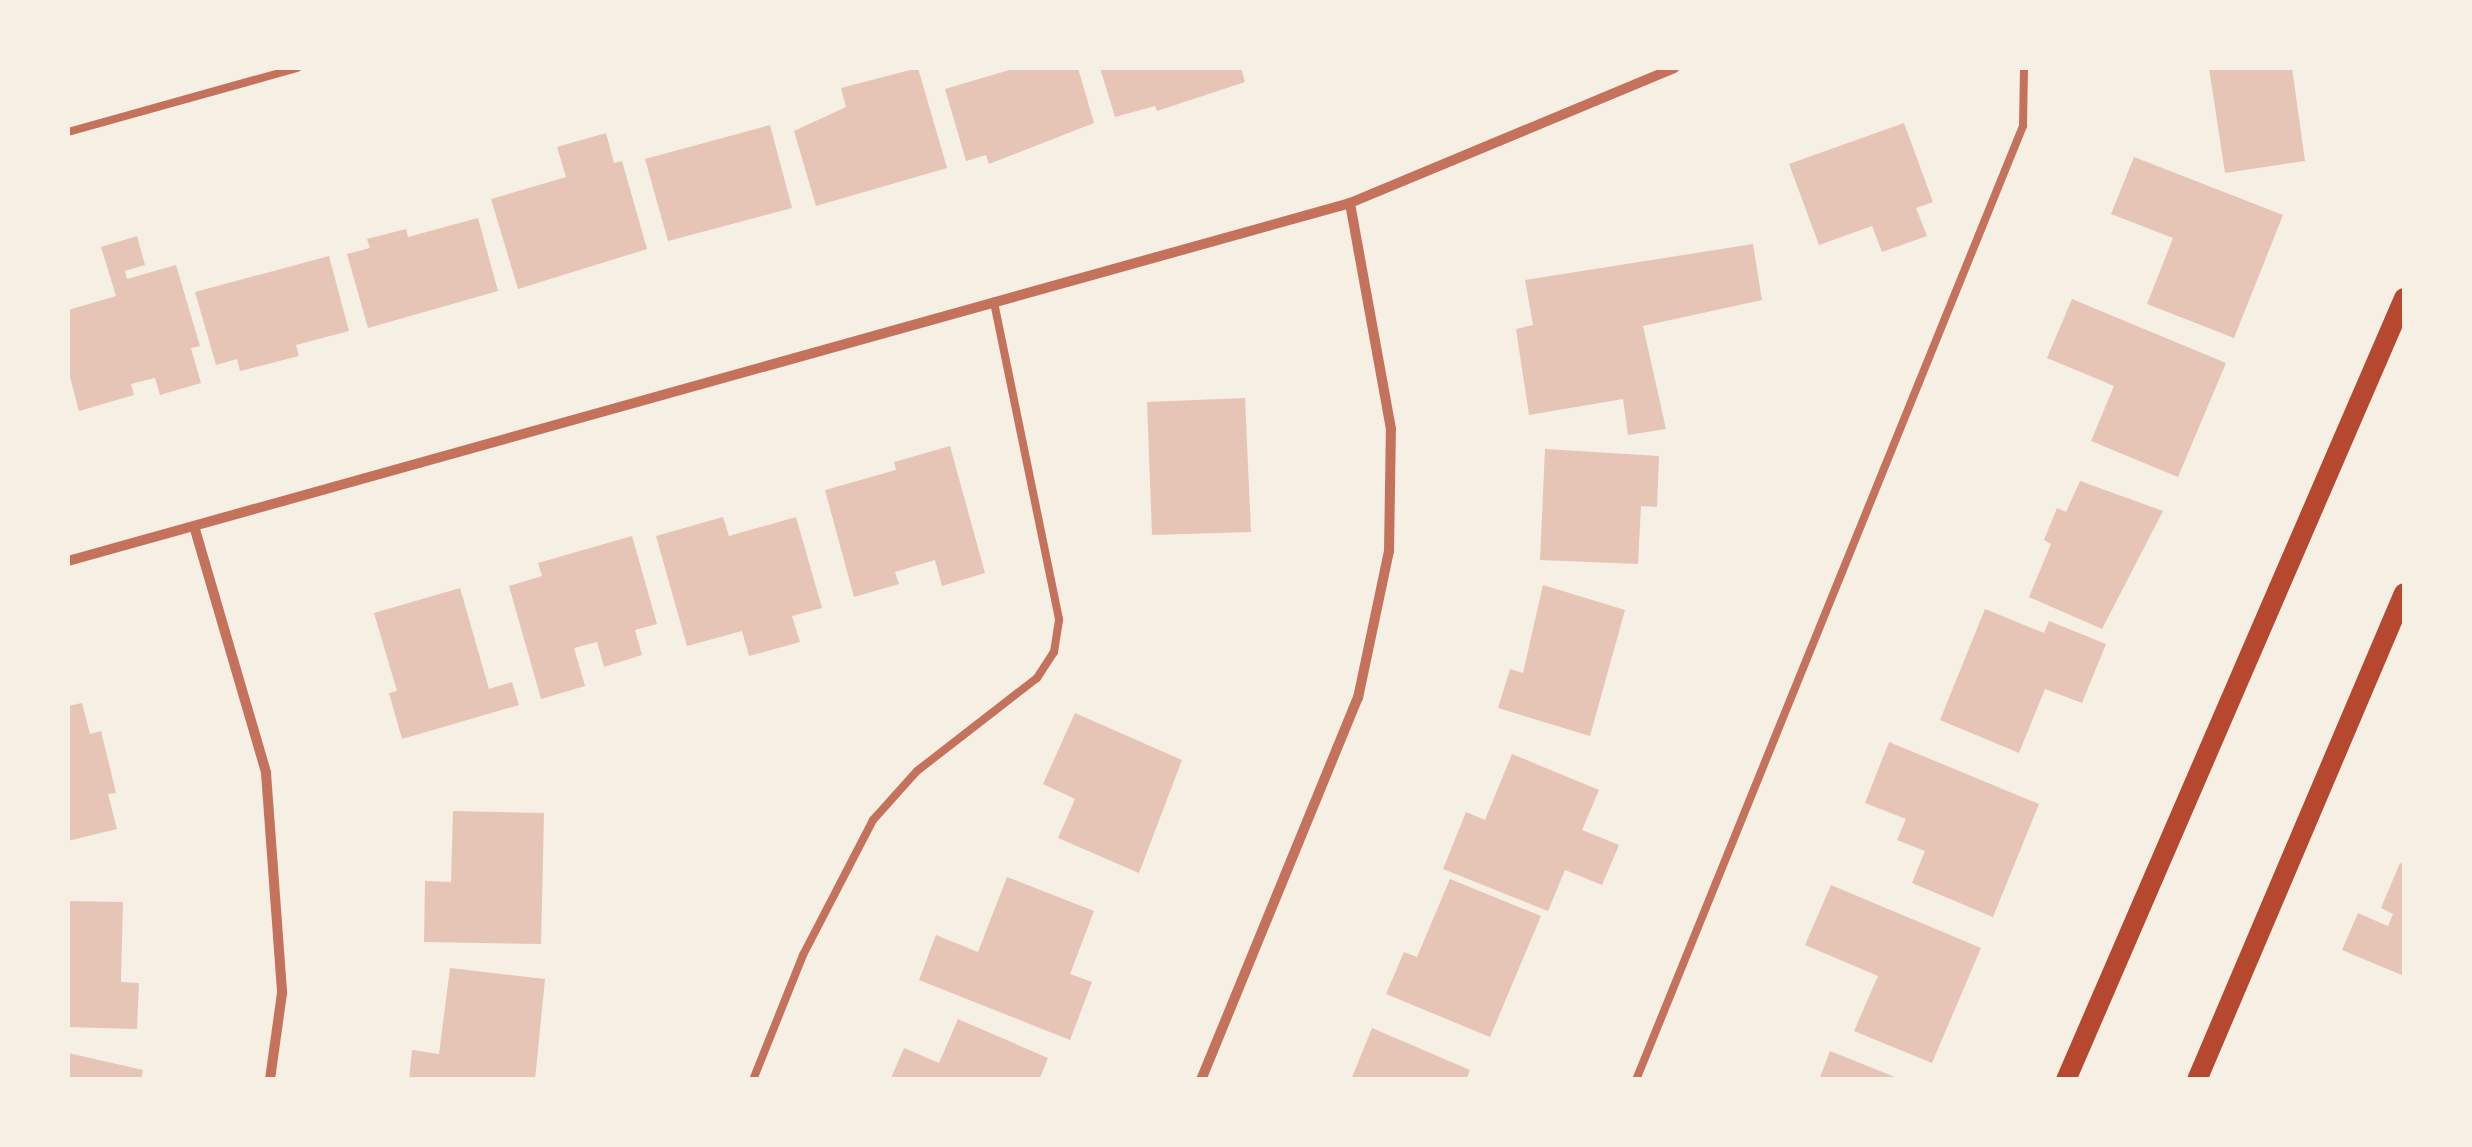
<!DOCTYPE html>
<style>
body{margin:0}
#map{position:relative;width:2472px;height:1147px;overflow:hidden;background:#f6efe4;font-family:Karla,sans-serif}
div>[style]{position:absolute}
.building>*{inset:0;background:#e6c5b7}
.service>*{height:8px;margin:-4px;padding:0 4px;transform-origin:4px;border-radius:4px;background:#c5725c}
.minor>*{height:10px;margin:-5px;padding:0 5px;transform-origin:5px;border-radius:5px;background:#c5725c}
.secondary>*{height:20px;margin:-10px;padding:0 10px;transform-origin:10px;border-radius:10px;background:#b5482f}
span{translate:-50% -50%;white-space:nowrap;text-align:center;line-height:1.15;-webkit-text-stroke:10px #f6efe4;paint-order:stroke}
.frame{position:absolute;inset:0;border:70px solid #f6efe4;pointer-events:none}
</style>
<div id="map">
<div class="building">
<i style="clip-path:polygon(918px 68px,947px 168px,816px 206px,794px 131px,846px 107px,841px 88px)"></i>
<i style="clip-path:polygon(1016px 68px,1078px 68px,1094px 123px,989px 164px,986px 155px,966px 161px,945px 89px)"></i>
<i style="clip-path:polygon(1100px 68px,1241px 68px,1245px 82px,1157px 111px,1155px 106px,1115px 117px)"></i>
<i style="clip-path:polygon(2209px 68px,2292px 68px,2305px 161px,2225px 173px)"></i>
<i style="clip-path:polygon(1904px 123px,1933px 202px,1916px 208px,1927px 236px,1882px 252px,1872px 226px,1819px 245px,1789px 164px)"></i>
<i style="clip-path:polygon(770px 125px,792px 208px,668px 241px,645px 159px)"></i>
<i style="clip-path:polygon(606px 133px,614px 163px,622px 161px,647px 249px,518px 289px,491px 199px,566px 177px,557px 147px)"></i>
<i style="clip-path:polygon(2134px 157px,2283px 215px,2234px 338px,2147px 304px,2173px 238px,2111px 214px)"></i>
<i style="clip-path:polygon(478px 218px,498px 291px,368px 328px,347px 254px,370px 248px,367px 239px,406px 229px,408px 237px)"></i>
<i style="clip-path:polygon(137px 236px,145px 265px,125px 271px,127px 279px,176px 265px,200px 346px,191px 348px,201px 383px,160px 395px,155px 378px,131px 384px,134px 395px,79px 411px,68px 370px,68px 310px,116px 296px,101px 247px)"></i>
<i style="clip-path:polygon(1753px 244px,1762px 300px,1643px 326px,1666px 429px,1628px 435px,1623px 399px,1529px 415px,1516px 329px,1533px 325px,1525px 280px)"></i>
<i style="clip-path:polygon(329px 256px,349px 331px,296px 345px,299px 356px,240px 371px,237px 359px,216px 365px,195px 292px)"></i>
<i style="clip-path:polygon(2072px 299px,2226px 363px,2178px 477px,2091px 441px,2114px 386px,2047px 358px)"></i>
<i style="clip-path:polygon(1245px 398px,1251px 532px,1152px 535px,1147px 402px)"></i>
<i style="clip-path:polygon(950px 446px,985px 573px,942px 586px,935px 560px,895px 572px,899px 584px,854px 597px,825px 490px,896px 470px,894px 462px)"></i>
<i style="clip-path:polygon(1545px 449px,1659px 456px,1657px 507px,1641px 506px,1638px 564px,1540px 560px)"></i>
<i style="clip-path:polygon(2080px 481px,2163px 511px,2102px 629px,2029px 597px,2051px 544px,2044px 540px,2057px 508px,2066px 512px)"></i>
<i style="clip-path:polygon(723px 517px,729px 536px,796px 517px,822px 608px,792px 616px,800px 642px,749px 656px,742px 631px,687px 646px,656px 536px)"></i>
<i style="clip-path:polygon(632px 536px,657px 624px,635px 630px,642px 655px,604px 667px,597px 642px,574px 648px,585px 686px,541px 699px,509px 586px,542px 576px,538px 563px)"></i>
<i style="clip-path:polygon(1543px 585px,1625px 610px,1590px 736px,1498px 708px,1510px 669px,1523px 673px)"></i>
<i style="clip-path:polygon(460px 588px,489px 689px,512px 682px,519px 705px,402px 739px,389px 693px,397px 691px,374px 613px)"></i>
<i style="clip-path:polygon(1985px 609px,2044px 633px,2049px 621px,2106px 644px,2082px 703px,2045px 689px,2019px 753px,1940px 720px)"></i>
<i style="clip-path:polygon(82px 703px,90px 734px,101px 731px,116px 793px,108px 794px,117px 829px,68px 841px,68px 706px)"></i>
<i style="clip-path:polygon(1075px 713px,1182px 760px,1139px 873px,1058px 838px,1075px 799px,1043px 784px)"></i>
<i style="clip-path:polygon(1889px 742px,2039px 804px,1993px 917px,1912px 883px,1925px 851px,1897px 840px,1906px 819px,1865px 803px)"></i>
<i style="clip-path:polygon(1512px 754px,1599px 790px,1582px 830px,1619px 845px,1602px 885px,1565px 870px,1548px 911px,1443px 869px,1466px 812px,1485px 820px)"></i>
<i style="clip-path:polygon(453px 811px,544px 813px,541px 944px,424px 942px,425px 881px,451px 882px)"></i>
<i style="clip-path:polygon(2400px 863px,2404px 865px,2404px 976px,2342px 950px,2358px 913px,2388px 926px,2393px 914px,2381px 908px)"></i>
<i style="clip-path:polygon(1007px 877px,1094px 911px,1070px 974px,1092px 982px,1070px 1040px,919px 980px,936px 935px,978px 952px)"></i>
<i style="clip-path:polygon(1450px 879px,1541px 916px,1490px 1037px,1386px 994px,1404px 952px,1417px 957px)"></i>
<i style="clip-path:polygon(1831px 885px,1981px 948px,1932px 1063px,1854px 1031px,1878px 976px,1805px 945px)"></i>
<i style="clip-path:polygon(68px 901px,123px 902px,121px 982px,139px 983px,137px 1029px,68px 1027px)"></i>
<i style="clip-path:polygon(450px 968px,545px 979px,535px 1080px,409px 1080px,412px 1050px,439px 1054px)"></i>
<i style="clip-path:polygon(958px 1019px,1048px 1058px,1039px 1080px,890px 1080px,904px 1048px,939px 1063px)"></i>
<i style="clip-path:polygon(1372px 1028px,1470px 1070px,1466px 1080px,1351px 1080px)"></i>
<i style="clip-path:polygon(1830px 1051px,1900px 1079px,1900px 1080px,1819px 1080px)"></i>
<i style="clip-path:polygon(68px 1053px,143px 1070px,141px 1080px,68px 1080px)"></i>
</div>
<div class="service">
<i style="left:68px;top:132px;width:238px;rotate:-15.6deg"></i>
<i style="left:753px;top:1080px;width:135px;rotate:-68.2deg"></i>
<i style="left:803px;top:955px;width:152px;rotate:-62.6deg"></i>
<i style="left:873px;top:820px;width:66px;rotate:-48.1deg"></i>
<i style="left:917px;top:771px;width:152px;rotate:-37.8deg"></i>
<i style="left:1037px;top:678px;width:31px;rotate:-57deg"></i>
<i style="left:1054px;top:652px;width:33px;rotate:-81deg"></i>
<i style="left:1059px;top:619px;width:324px;rotate:-101.6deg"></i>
<i style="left:1636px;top:1080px;width:1030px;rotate:-67.92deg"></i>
<i style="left:2023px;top:126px;width:58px;rotate:-89deg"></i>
</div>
<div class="minor">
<i style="left:194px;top:526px;width:257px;rotate:73.7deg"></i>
<i style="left:266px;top:773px;width:221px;rotate:85.8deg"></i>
<i style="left:282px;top:993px;width:88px;rotate:97.9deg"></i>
<i style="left:68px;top:561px;width:1331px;rotate:-15.6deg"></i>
<i style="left:1350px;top:203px;width:351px;rotate:-22.6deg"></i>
<i style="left:1201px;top:1080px;width:413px;rotate:-67.7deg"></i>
<i style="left:1358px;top:698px;width:150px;rotate:-78.1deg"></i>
<i style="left:1389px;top:551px;width:122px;rotate:-89.1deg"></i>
<i style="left:1391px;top:429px;width:230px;rotate:-100.3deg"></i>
</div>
<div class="secondary">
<i style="left:2066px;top:1080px;width:852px;rotate:-66.62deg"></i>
<i style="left:2197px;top:1080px;width:529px;rotate:-66.97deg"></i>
</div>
<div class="frame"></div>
</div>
